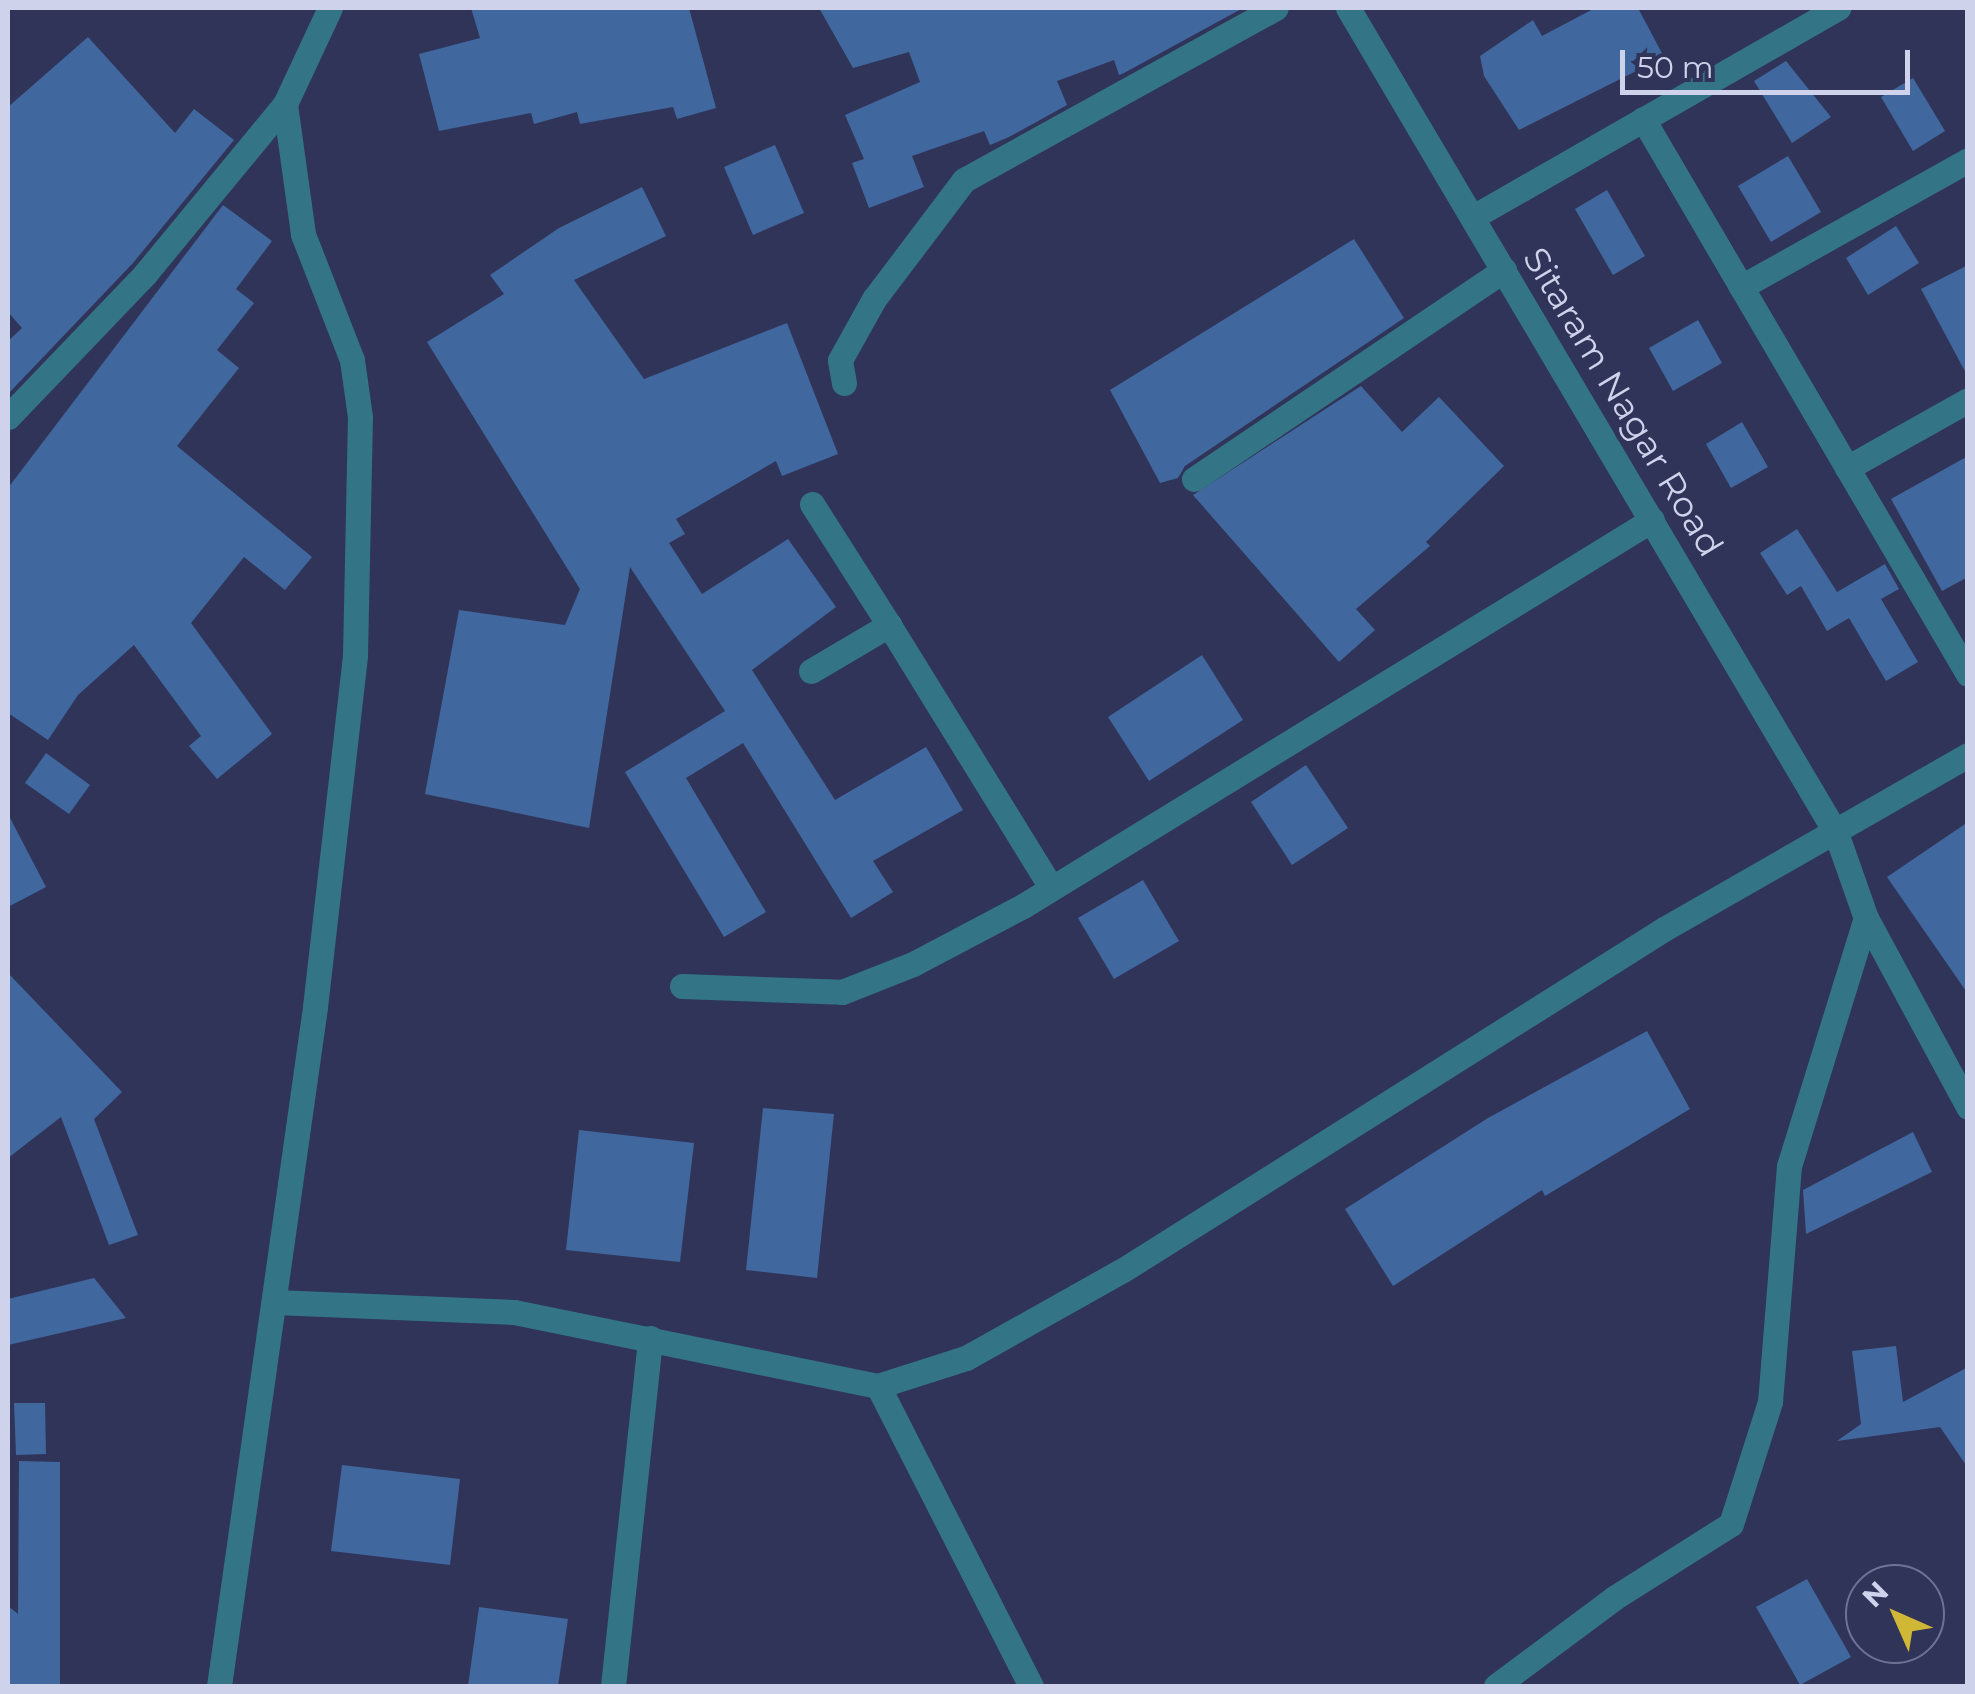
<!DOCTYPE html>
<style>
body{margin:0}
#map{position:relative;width:1975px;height:1694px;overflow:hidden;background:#303459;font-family:Montserrat,sans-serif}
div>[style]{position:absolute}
.building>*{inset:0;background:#40679e}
.minor>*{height:25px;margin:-12.5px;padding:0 12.5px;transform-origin:12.5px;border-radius:12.5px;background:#337586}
span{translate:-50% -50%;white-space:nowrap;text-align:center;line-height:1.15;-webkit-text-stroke:10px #303459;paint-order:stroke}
.street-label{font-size:35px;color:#ced2ea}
.frame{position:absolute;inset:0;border:10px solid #ced2ea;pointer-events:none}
.north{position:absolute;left:1845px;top:1564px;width:100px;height:100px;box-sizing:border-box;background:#303459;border:2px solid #6f7393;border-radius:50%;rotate:315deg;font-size:28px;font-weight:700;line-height:40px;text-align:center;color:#ced2ea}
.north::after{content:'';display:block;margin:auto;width:35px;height:45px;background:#d1b736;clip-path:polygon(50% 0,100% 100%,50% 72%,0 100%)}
.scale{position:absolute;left:1620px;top:50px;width:290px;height:45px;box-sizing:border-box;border:5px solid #ced2ea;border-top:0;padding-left:12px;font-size:30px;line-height:35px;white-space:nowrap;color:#ced2ea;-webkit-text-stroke:8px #303459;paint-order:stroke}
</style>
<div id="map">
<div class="building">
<i style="clip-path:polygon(471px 8px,689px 8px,716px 108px,677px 119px,673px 107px,580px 124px,577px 112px,534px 124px,531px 113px,439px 131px,419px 54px,480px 38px)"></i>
<i style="clip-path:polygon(819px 8px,1243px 8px,1124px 73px,1119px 75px,1114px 60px,1057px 81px,1067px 105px,1009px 137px,990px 145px,984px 131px,912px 156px,924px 187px,869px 208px,852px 163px,864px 159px,845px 115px,920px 82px,909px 52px,853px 68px)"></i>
<i style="clip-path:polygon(1595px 8px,1638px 8px,1664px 57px,1519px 130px,1484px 76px,1480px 56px,1533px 20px,1542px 36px)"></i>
<i style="clip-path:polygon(88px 37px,175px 133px,194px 109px,234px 140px,133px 263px,8px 394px,8px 341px,22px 328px,8px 312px,8px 107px)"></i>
<i style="clip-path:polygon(1786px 61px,1831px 117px,1792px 143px,1754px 81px)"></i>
<i style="clip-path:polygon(1913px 78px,1945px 131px,1913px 151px,1881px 97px)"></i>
<i style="clip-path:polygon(775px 145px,804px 213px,753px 235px,724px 167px)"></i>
<i style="clip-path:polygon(1788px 156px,1821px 212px,1771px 242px,1738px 186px)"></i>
<i style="clip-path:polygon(642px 187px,666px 236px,574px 280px,644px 379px,787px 323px,838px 454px,782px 476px,776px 461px,676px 519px,685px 534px,669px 543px,702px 594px,788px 539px,836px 607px,752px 670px,835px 800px,926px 747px,963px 810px,873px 861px,893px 892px,851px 918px,743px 743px,686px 778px,766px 912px,724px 937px,625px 772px,725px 711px,630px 567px,589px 828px,425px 794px,459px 610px,565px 625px,580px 589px,427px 342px,504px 294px,490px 275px,559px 228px)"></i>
<i style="clip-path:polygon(1607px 190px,1645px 256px,1613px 275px,1575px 209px)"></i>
<i style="clip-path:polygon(223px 205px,272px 241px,236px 289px,254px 303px,217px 350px,239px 368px,177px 446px,312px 557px,285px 590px,244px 557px,191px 623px,272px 734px,217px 779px,189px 746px,201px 736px,134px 645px,78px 695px,48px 740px,8px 713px,8px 488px)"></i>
<i style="clip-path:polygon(1896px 226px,1919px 263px,1868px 295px,1846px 258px)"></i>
<i style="clip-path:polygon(1354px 239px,1404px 318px,1185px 466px,1178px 478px,1160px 483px,1110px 390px)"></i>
<i style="clip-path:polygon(1968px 265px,1968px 377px,1921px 289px)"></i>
<i style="clip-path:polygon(1698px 320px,1722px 363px,1673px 391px,1649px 348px)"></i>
<i style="clip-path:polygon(1361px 386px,1402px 432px,1439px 397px,1504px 466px,1426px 542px,1430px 546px,1356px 609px,1375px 630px,1339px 662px,1193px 495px)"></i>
<i style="clip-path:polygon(1742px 422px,1768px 467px,1731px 488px,1706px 444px)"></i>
<i style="clip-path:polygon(1968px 456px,1968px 577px,1942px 591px,1891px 499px)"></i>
<i style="clip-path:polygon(1797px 529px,1837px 592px,1885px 564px,1899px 589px,1881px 599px,1918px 662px,1886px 681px,1849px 618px,1827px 631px,1801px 586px,1787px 595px,1760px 553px)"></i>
<i style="clip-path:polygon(1202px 655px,1243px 720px,1149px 781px,1108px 717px)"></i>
<i style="clip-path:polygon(46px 753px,90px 785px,69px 814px,25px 783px)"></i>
<i style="clip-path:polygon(1306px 765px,1348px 828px,1292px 865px,1251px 802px)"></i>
<i style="clip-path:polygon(8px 814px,46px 887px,8px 907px)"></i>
<i style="clip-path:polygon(1968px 822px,1968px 994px,1887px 877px)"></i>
<i style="clip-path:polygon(1143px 880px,1179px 941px,1114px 979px,1078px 918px)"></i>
<i style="clip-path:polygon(8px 973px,122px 1092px,94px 1119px,138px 1235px,109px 1245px,61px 1117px,8px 1158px)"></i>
<i style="clip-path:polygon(1647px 1031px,1690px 1109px,1545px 1196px,1542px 1190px,1393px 1286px,1345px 1209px,1488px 1118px)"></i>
<i style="clip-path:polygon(763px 1108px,834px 1114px,817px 1278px,746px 1270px)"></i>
<i style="clip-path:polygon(579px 1130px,694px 1143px,680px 1262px,566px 1250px)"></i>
<i style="clip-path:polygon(1913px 1132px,1932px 1172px,1806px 1234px,1803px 1190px)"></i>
<i style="clip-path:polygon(94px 1278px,126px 1318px,8px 1345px,8px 1299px)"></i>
<i style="clip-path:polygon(1896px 1346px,1903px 1402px,1968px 1367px,1968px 1468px,1940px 1427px,1837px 1441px,1861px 1424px,1852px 1351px)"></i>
<i style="clip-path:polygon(14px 1403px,45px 1403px,46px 1454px,16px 1455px)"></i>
<i style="clip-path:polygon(19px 1461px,60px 1462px,60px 1686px,8px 1686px,8px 1606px,18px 1614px)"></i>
<i style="clip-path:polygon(342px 1465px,460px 1479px,450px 1565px,331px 1551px)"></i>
<i style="clip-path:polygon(1807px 1579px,1851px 1657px,1800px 1685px,1756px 1607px)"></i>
<i style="clip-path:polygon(479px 1607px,568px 1619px,558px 1686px,468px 1686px)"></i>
</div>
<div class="minor">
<i style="left:1348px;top:8px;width:959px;rotate:59.4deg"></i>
<i style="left:1836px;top:833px;width:90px;rotate:70.6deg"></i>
<i style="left:1866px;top:918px;width:215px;rotate:61.6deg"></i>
<i style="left:1643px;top:119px;width:643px;rotate:59.65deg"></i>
<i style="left:1473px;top:217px;width:421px;rotate:-29.8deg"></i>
<i style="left:1741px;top:287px;width:260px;rotate:-29.2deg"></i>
<i style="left:844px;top:383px;width:23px;rotate:-100deg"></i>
<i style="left:840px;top:360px;width:70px;rotate:-60.9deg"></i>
<i style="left:874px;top:299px;width:149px;rotate:-52.9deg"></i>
<i style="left:964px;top:180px;width:356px;rotate:-28.9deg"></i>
<i style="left:8px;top:417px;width:198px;rotate:-46.2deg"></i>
<i style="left:145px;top:274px;width:220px;rotate:-50.5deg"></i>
<i style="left:1847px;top:468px;width:139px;rotate:-29.3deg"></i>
<i style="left:1194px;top:479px;width:374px;rotate:-34deg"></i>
<i style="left:812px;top:504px;width:143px;rotate:57.5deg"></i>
<i style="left:811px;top:671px;width:91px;rotate:-30.5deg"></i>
<i style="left:889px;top:625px;width:307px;rotate:58.3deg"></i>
<i style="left:682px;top:986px;width:160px;rotate:2.1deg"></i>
<i style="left:842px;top:992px;width:76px;rotate:-21.5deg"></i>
<i style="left:913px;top:964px;width:124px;rotate:-27.8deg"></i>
<i style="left:1023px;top:906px;width:738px;rotate:-31.54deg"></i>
<i style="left:275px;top:1302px;width:239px;rotate:2.4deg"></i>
<i style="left:514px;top:1312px;width:371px;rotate:11.5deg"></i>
<i style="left:878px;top:1386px;width:92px;rotate:-17.7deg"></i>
<i style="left:966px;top:1358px;width:180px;rotate:-29.3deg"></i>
<i style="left:1123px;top:1270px;width:640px;rotate:-32.22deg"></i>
<i style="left:1664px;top:929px;width:350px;rotate:-29.8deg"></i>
<i style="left:878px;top:1386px;width:337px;rotate:63deg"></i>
<i style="left:219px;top:1686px;width:686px;rotate:-81.95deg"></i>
<i style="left:315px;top:1007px;width:354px;rotate:-83.5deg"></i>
<i style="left:355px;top:655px;width:238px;rotate:-88.8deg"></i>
<i style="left:360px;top:417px;width:58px;rotate:-98deg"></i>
<i style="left:352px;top:360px;width:135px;rotate:-111.3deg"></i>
<i style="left:303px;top:234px;width:131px;rotate:-97.9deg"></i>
<i style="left:285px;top:104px;width:106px;rotate:-64.9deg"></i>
<i style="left:613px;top:1686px;width:350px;rotate:-83.9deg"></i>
<i style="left:1496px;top:1686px;width:147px;rotate:-36.7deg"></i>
<i style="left:1614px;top:1598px;width:138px;rotate:-32.3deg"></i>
<i style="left:1731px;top:1524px;width:128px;rotate:-72.3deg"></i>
<i style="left:1770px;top:1402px;width:237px;rotate:-85.4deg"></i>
<i style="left:1789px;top:1166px;width:260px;rotate:-72.8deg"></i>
</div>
<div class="street-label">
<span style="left:1623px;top:402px;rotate:59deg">Sitaram Nagar Road</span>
</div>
<div class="frame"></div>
<div class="north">N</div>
<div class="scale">50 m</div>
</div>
